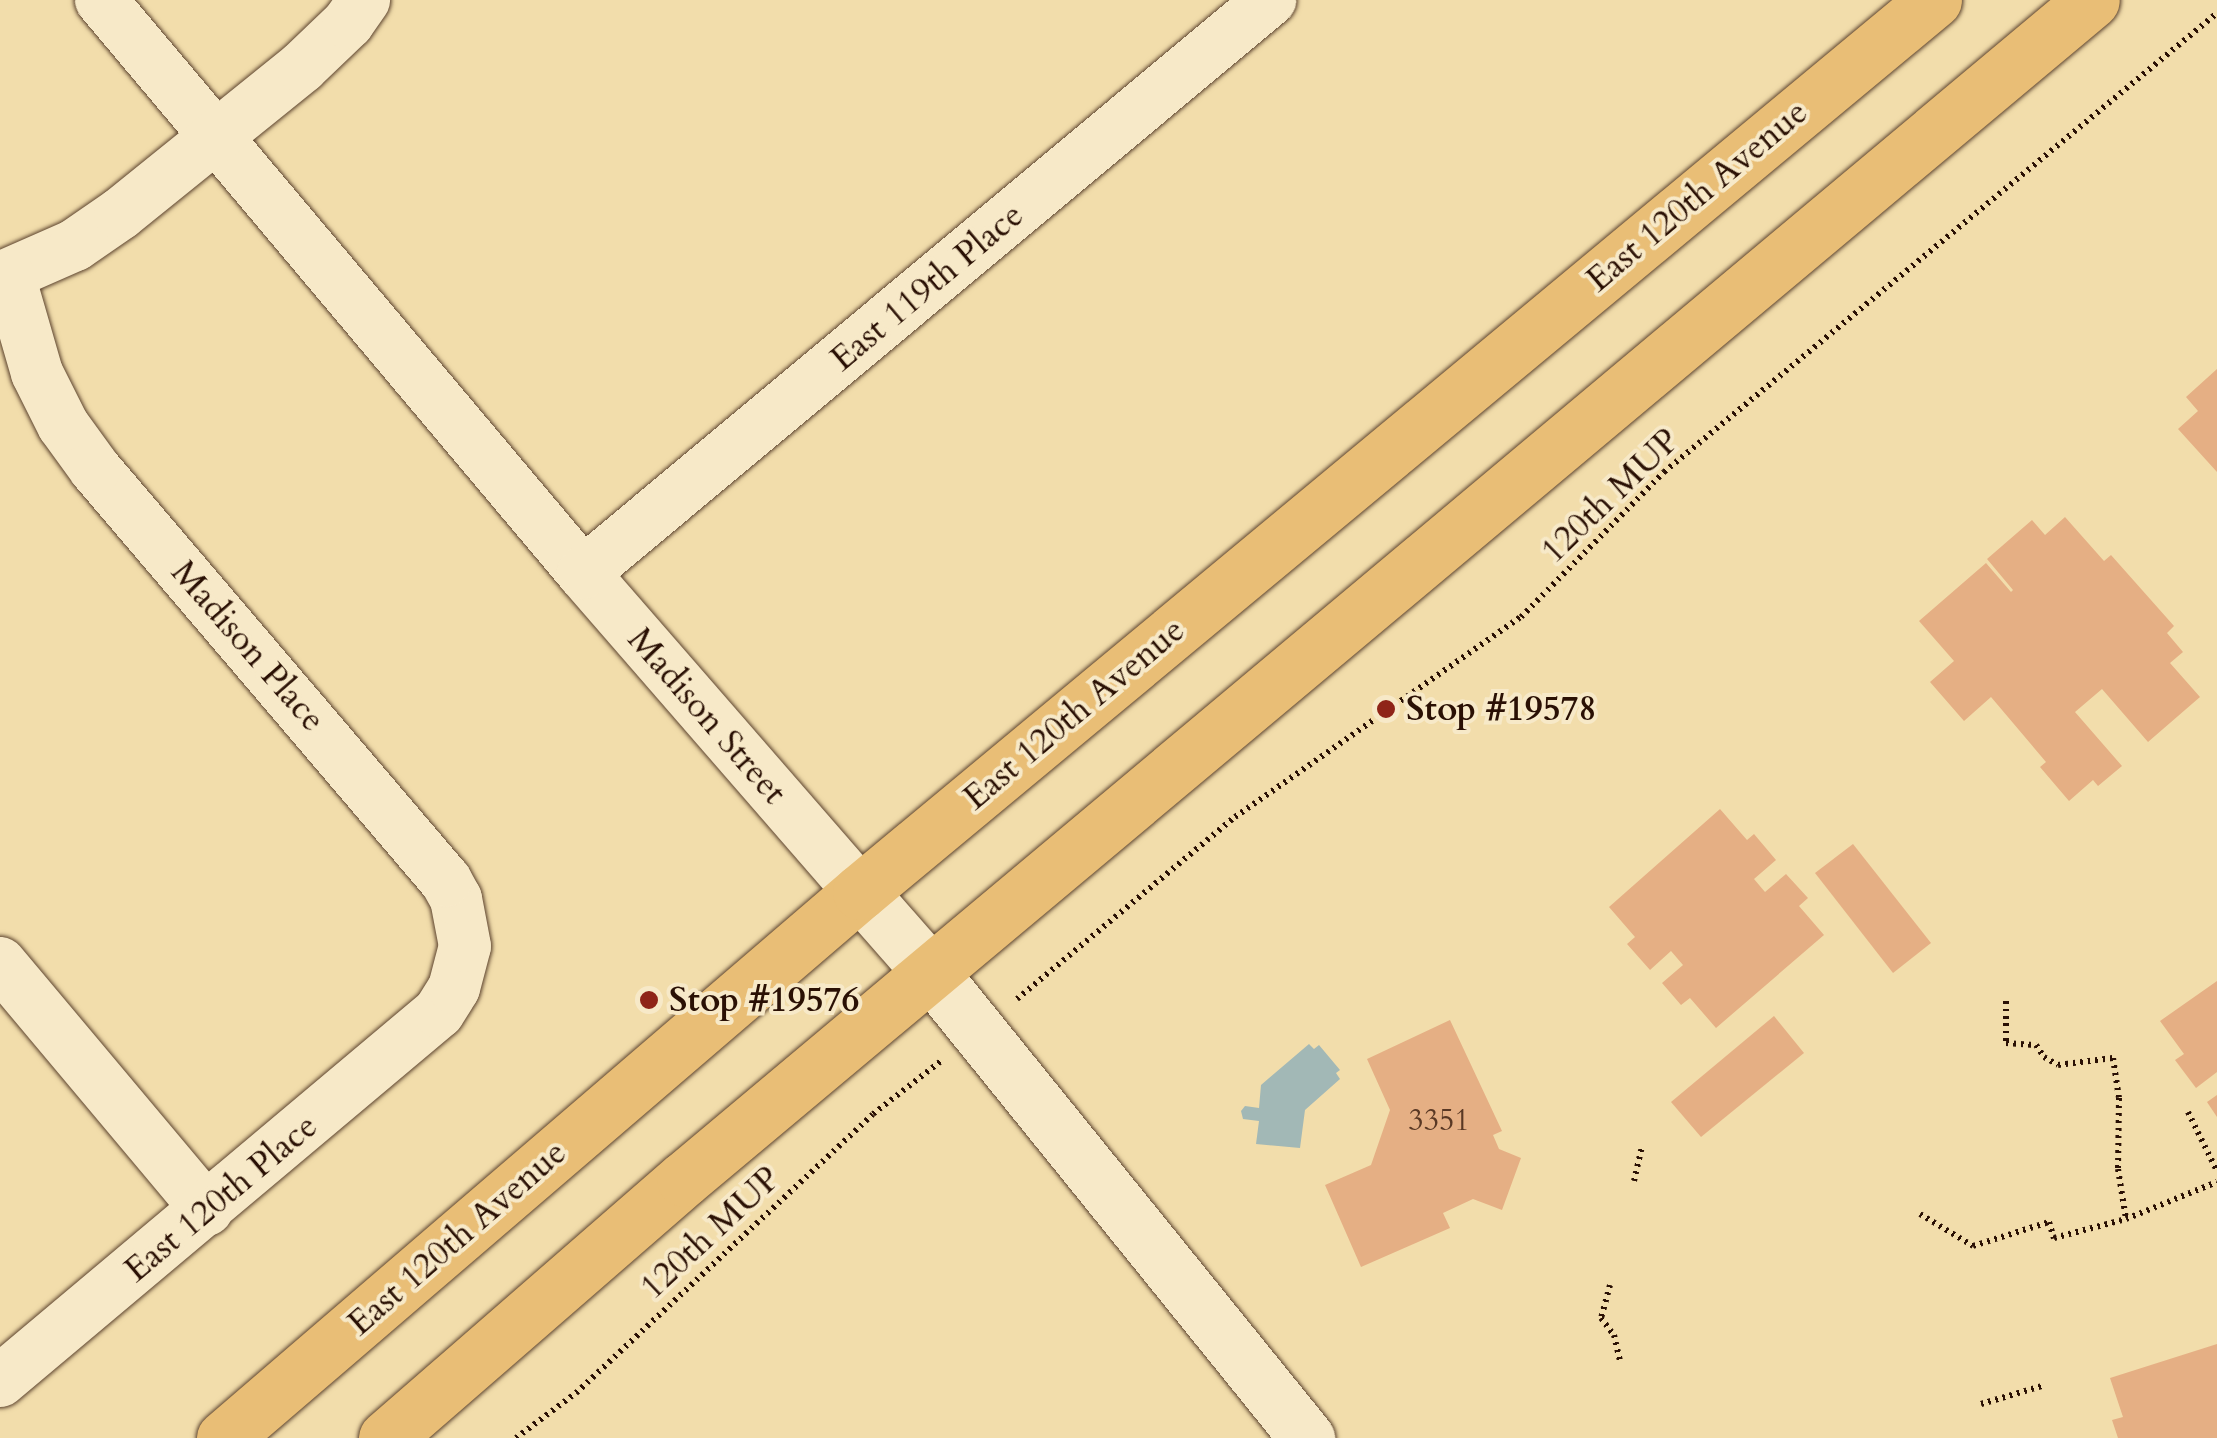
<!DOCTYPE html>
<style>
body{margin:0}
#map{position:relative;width:2217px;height:1438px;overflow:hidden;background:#f2ddab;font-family:Cardo,serif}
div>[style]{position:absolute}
.water>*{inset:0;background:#a2b8b6}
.building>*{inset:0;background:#e5af84}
.path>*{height:6px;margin-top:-3px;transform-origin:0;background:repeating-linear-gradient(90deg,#2a1004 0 2.5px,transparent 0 7.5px)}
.roads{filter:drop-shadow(0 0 2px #5c432e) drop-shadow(0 0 2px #5c432e)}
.minor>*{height:52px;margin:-26px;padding:0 26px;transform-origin:26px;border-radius:26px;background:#f7e9c8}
.tertiary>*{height:55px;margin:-27.5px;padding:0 27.5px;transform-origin:27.5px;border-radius:27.5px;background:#f7e9c8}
.primary>*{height:55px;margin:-27.5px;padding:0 27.5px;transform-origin:27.5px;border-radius:27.5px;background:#e9be76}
.dots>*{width:28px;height:28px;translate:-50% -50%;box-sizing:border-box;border:5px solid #f7e9c8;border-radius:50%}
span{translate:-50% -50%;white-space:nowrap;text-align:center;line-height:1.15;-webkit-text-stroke:8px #f7e9c8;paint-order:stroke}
.number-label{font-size:30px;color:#593824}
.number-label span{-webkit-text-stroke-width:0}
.street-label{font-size:35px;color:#2a1004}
.poi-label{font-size:35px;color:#2a1004;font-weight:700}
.left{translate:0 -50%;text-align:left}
</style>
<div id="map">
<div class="water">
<i style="clip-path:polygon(1309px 1044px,1314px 1049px,1319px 1045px,1340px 1070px,1336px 1073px,1340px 1079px,1305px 1110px,1300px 1148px,1256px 1144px,1259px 1121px,1243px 1119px,1241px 1111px,1245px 1106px,1259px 1108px,1261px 1085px)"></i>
</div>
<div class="building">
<i style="clip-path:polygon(2217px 369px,2217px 472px,2178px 429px,2198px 411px,2186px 397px)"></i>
<i style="clip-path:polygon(2065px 517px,2104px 561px,2111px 555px,2174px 626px,2167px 633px,2183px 652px,2170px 663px,2200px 697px,2148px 742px,2102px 689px,2075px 712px,2122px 766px,2098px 786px,2093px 780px,2069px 801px,2040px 767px,2046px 762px,1991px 697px,1964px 721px,1930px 682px,1954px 661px,1919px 621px,1986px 563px,2011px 592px,2013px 590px,1987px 559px,2032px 520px,2045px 535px)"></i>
<i style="clip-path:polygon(1720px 809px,1747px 840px,1754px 834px,1776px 860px,1754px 879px,1765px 892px,1786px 874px,1808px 898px,1799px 906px,1824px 935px,1716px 1028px,1690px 998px,1681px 1005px,1662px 983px,1683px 965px,1671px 951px,1650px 970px,1627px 944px,1635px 937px,1609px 907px)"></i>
<i style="clip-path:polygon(1853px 844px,1931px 943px,1893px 973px,1815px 873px)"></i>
<i style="clip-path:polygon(2217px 981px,2217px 1072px,2196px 1088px,2175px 1060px,2184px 1054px,2160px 1021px)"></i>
<i style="clip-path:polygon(1774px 1016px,1804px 1053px,1701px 1137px,1671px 1102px)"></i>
<i style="clip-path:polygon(1450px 1020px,1502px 1131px,1493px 1135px,1499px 1149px,1521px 1158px,1502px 1210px,1473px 1199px,1443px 1213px,1450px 1228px,1361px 1267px,1325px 1185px,1371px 1165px,1390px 1110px,1367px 1059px)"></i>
<i style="clip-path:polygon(2217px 1095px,2217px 1117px,2207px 1102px)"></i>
<i style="clip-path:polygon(2217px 1344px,2217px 1438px,2118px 1438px,2112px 1420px,2123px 1417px,2110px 1378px)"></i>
</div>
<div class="path">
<i style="left:1017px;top:999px;width:284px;rotate:-39.9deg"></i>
<i style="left:1235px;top:817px;width:349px;rotate:-35deg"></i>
<i style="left:1521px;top:617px;width:204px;rotate:-45.4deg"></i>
<i style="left:1664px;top:472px;width:719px;rotate:-39.69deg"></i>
<i style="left:2006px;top:1001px;width:42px;rotate:90deg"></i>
<i style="left:2006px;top:1043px;width:30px;rotate:4deg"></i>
<i style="left:2036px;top:1045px;width:14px;rotate:56deg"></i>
<i style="left:2044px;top:1057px;width:16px;rotate:30deg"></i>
<i style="left:2058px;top:1065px;width:55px;rotate:-7.3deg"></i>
<i style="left:2113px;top:1058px;width:40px;rotate:81.5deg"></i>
<i style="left:2119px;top:1098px;width:71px;rotate:90.8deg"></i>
<i style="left:2118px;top:1169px;width:51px;rotate:80.9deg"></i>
<i style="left:2188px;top:1112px;width:66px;rotate:63.8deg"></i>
<i style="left:1634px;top:1181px;width:36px;rotate:-77deg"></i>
<i style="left:1920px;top:1214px;width:62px;rotate:31.1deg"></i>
<i style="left:1973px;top:1246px;width:80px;rotate:-17.5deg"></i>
<i style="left:2049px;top:1222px;width:17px;rotate:73deg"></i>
<i style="left:2054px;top:1238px;width:74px;rotate:-14.8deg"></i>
<i style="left:2126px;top:1219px;width:98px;rotate:-22.1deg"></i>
<i style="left:1610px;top:1285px;width:34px;rotate:105deg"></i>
<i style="left:1601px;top:1318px;width:21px;rotate:53deg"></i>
<i style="left:1614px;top:1335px;width:28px;rotate:77deg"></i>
<i style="left:1981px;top:1404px;width:64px;rotate:-16.4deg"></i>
<i style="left:516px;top:1438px;width:75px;rotate:-36.9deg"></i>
<i style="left:576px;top:1393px;width:407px;rotate:-43.2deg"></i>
<i style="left:873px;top:1114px;width:86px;rotate:-37.9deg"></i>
</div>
<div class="roads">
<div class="minor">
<i style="left:101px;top:0;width:749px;rotate:49.93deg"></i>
<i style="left:583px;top:573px;width:422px;rotate:49deg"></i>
<i style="left:0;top:278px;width:82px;rotate:-23.7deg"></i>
<i style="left:75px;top:245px;width:55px;rotate:-34.6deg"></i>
<i style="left:120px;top:214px;width:234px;rotate:-38.9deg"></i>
<i style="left:302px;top:67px;width:64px;rotate:-43.7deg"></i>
<i style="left:348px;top:23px;width:28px;rotate:-55deg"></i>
<i style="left:583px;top:573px;width:895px;rotate:-39.83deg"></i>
<i style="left:0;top:963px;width:322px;rotate:50deg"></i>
<i style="left:0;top:1381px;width:573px;rotate:-40.05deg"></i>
<i style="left:439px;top:1012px;width:28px;rotate:-58deg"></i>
<i style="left:454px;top:988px;width:43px;rotate:-75.3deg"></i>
<i style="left:465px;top:946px;width:48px;rotate:-100.8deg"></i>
<i style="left:456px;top:899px;width:21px;rotate:-119deg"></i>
<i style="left:446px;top:881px;width:541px;rotate:-130.43deg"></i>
<i style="left:95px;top:469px;width:54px;rotate:-126deg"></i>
<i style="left:63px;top:425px;width:58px;rotate:-116.6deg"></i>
<i style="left:37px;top:373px;width:101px;rotate:-106.1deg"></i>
</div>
<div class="tertiary">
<i style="left:860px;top:892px;width:109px;rotate:48.7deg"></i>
<i style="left:932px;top:974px;width:597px;rotate:51.06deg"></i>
</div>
<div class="primary">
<i style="left:224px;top:1438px;width:838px;rotate:-40.65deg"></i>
<i style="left:860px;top:892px;width:1396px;rotate:-39.71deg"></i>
<i style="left:386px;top:1438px;width:395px;rotate:-41deg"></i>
<i style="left:684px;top:1179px;width:1836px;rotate:-39.94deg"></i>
</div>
</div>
<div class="dots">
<i style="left:1386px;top:709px;background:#8f2418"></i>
<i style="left:649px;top:1000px;background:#8f2418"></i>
</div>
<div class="number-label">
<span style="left:1439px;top:1121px">3351</span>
</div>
<div class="street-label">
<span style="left:1697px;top:196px;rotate:-40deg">East 120th Avenue</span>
<span style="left:927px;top:287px;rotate:-40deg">East 119th Place</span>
<span style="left:1610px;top:496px;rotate:-44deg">120th MUP</span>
<span style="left:248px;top:646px;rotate:49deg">Madison Place</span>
<span style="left:1074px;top:714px;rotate:-40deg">East 120th Avenue</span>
<span style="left:707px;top:716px;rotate:49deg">Madison Street</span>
<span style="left:221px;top:1198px;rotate:-40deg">East 120th Place</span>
<span style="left:710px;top:1233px;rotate:-43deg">120th MUP</span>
<span style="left:457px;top:1238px;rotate:-41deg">East 120th Avenue</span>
</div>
<div class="poi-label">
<span class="left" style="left:1406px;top:709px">Stop #19578</span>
<span class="left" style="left:669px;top:1000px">Stop #19576</span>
</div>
</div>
